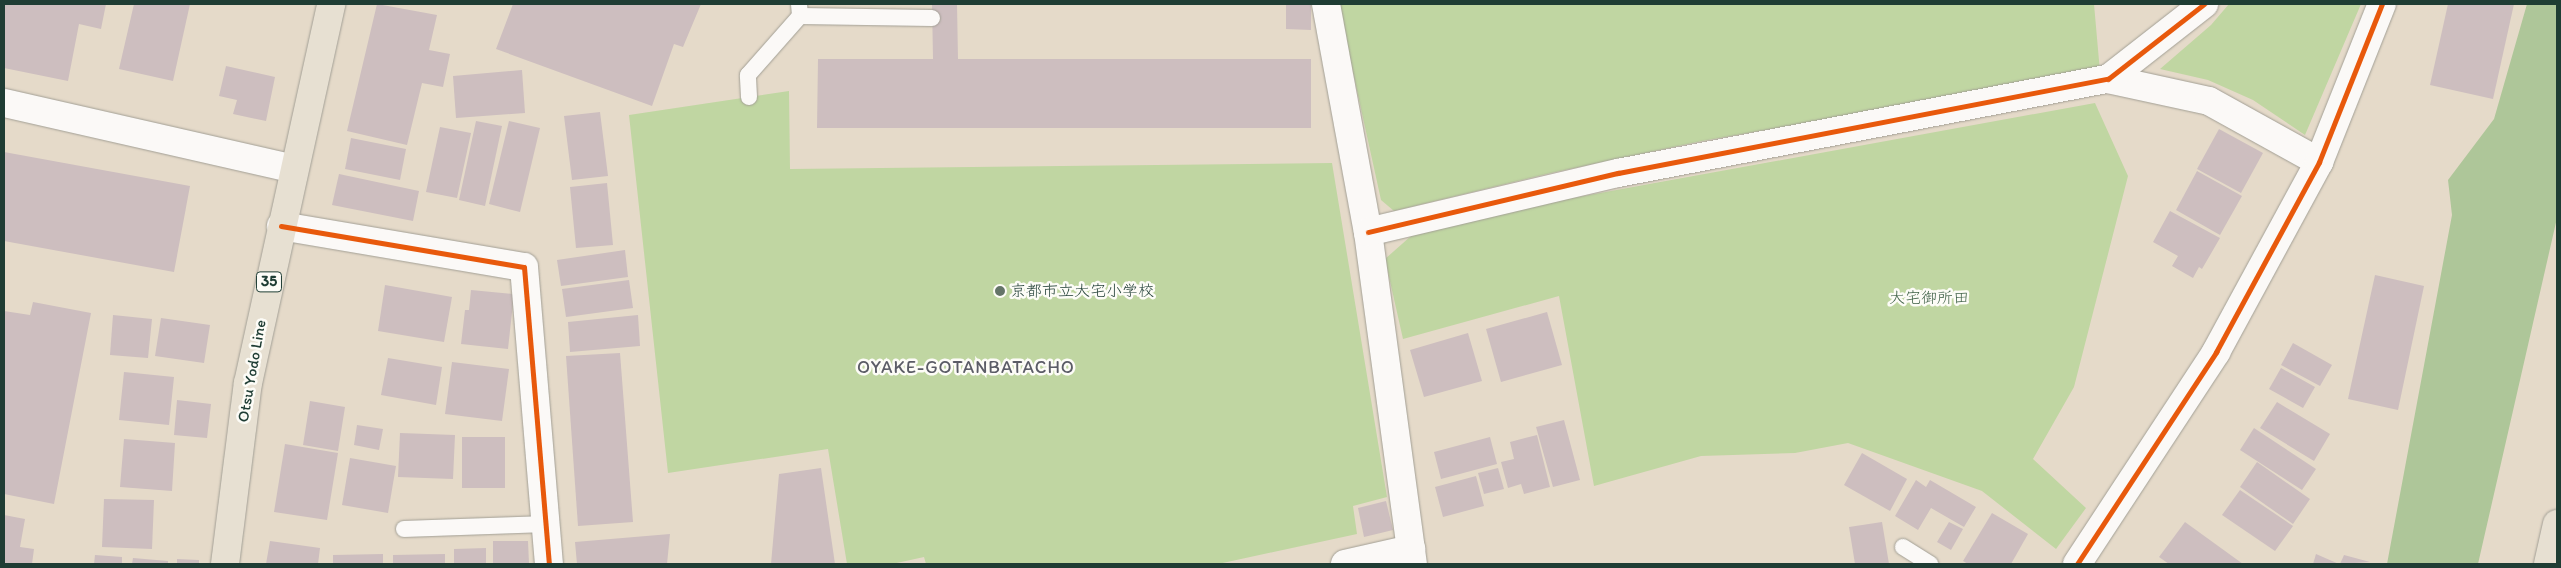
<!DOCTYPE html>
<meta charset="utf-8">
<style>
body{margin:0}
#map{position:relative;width:2561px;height:568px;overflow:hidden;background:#e5dac9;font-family:Itim,"Klee One",sans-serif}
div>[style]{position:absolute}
.green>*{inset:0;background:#c0d6a2}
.forest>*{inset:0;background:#aec699}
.building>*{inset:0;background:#cdbebf}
.roads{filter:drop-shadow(0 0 1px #a29f95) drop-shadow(0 0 1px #a29f95)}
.service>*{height:16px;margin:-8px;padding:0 8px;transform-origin:8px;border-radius:8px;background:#fbf9f7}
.minor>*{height:28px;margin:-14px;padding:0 14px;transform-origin:14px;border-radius:14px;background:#fbf9f7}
.tertiary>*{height:28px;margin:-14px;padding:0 14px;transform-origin:14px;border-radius:14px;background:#fbf9f7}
.primary>*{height:28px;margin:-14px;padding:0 14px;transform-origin:14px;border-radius:14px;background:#e7e0d2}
.motorway>*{height:28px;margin:-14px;padding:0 14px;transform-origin:14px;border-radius:14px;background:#e7e0d2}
.cycleway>*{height:5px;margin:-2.5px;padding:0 2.5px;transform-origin:2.5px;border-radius:2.5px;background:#e8590c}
.dots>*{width:14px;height:14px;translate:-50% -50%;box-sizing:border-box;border:2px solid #fdfcf7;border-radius:50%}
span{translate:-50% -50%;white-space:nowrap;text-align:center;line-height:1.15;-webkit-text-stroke:5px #fdfcf7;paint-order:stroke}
.shield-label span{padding:1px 4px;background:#fdfcf7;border:1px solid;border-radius:4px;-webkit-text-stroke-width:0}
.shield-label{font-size:15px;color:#1f3d34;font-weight:700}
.poi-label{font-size:16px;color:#1f3d34}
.left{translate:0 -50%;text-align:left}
.park-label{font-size:16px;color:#406248}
.street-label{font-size:16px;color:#1f3d34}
.neighbourhood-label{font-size:18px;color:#5b5c66;letter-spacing:1px}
.frame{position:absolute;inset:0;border:5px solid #1f3d34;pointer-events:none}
</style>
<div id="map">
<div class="green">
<i style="clip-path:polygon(1338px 4px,2094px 4px,2100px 72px,1702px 141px,1551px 173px,1394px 211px,1381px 200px)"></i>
<i style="clip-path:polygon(2229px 4px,2361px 4px,2305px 135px,2253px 100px,2208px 80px,2160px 69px,2211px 25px)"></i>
<i style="clip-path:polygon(789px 91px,790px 169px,1332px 163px,1387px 497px,1353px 506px,1357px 534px,1218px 564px,926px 564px,924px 557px,892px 564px,847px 564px,828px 449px,668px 473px,629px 115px)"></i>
<i style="clip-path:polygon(2095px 103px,2128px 176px,2074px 387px,2033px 459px,2086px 508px,2056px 549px,1982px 491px,1848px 443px,1795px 453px,1701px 456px,1594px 486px,1559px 296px,1403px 339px,1385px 259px,1411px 236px,1556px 201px)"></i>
</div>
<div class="forest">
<i style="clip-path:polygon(2527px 4px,2557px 4px,2557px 218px,2478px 564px,2387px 564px,2452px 215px,2448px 180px,2494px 119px)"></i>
</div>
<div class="building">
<i style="clip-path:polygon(4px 4px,106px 4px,101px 29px,79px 24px,68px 81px,4px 68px)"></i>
<i style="clip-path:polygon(134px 4px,190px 4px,173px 81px,119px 69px)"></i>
<i style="clip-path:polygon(377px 4px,437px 15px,429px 50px,450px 54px,443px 87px,422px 83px,407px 145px,347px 131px)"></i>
<i style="clip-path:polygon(513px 4px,701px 4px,683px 47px,674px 44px,652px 106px,496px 49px)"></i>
<i style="clip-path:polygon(932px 4px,957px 4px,958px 59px,1311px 59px,1311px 128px,817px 128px,818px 59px,933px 59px)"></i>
<i style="clip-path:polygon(2448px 4px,2514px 4px,2493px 99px,2430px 85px)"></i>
<i style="clip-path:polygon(1286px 5px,1311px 5px,1311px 30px,1286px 29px)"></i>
<i style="clip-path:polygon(226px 66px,275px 77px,266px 121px,233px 114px,237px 100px,219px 96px)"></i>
<i style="clip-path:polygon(522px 70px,525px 113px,456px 118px,453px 76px)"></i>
<i style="clip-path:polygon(600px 112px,608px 176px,572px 180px,564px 116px)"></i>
<i style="clip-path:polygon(476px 121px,502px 126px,485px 206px,459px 200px)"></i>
<i style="clip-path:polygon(509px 121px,540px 128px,520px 212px,489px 204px)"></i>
<i style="clip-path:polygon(440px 127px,471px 133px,457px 198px,426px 192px)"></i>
<i style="clip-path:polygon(2219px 129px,2263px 153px,2241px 193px,2197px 169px)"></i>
<i style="clip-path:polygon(351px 138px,406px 149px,400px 180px,345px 169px)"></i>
<i style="clip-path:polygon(4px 152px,190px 186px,174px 272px,4px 241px)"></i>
<i style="clip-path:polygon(2197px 171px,2242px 196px,2220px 235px,2176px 210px)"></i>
<i style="clip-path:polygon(339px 174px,419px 191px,413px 221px,332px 205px)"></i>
<i style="clip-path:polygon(607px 183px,613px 245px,576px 248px,570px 187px)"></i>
<i style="clip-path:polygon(2170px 211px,2220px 238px,2202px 269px,2199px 267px,2193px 278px,2172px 266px,2178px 256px,2153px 242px)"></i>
<i style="clip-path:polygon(625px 250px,628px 277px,561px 286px,557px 260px)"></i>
<i style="clip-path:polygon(2375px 275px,2424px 286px,2398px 410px,2348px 399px)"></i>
<i style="clip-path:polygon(629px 280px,633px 308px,566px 317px,562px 289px)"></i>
<i style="clip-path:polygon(385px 285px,452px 297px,444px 342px,378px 331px)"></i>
<i style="clip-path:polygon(471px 290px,514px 294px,508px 349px,461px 344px,465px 310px,469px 310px)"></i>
<i style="clip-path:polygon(33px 302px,91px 313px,54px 504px,4px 494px,4px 311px,30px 315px)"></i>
<i style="clip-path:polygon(1547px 312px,1562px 365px,1501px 382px,1486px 329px)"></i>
<i style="clip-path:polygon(113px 315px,152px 319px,148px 358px,110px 355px)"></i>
<i style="clip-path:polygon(638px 315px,640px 346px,570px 352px,568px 322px)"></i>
<i style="clip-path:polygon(161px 318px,210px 325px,204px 363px,155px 356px)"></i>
<i style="clip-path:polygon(1468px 333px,1482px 381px,1424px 397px,1410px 350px)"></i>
<i style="clip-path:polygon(2293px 343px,2332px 365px,2320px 386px,2281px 365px)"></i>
<i style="clip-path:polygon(620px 353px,633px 522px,578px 526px,566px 356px)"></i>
<i style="clip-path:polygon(388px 358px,442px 367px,436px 405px,381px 395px)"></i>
<i style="clip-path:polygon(452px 362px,509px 369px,502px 421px,445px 414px)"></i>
<i style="clip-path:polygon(2281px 368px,2315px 387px,2303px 408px,2269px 389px)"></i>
<i style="clip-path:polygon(124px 372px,174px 377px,169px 425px,119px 420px)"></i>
<i style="clip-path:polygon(177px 400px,211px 404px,207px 438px,174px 435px)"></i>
<i style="clip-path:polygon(310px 401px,345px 407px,338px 451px,303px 445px)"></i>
<i style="clip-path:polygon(2277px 402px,2330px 434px,2314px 461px,2260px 428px)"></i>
<i style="clip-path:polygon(1564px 420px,1580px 480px,1553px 487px,1536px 427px)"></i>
<i style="clip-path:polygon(357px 425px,383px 429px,379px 450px,354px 445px)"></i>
<i style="clip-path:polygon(2254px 428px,2316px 469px,2302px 490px,2240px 450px)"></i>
<i style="clip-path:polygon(400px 433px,455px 435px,453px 479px,398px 477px)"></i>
<i style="clip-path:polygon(1537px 435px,1550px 487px,1524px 494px,1521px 484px,1508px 488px,1501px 462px,1514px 459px,1510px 442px)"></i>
<i style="clip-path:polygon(462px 437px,505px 437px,505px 488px,462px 488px)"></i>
<i style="clip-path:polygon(1490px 437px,1497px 464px,1441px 479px,1434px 452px)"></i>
<i style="clip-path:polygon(124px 439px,175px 443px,172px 491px,120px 487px)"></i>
<i style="clip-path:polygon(285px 444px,338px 453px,327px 520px,274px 512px)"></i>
<i style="clip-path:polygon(1862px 453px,1907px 479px,1890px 511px,1844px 485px)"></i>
<i style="clip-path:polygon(350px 458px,396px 466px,388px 513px,342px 505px)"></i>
<i style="clip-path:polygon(2257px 462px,2310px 499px,2293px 524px,2240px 487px)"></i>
<i style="clip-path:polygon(821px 468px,835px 564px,771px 564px,779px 474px)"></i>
<i style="clip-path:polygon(1498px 468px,1504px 489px,1484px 494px,1478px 473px)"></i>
<i style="clip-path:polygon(1476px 476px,1484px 506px,1443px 517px,1435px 487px)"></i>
<i style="clip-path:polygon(1916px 480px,1926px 487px,1930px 480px,1976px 507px,1964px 527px,1931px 508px,1918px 530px,1895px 516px)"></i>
<i style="clip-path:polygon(2240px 490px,2293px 526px,2275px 551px,2222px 515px)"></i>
<i style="clip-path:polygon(104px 499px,154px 500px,152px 549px,102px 547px)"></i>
<i style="clip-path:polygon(1386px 501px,1393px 530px,1364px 537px,1358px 508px)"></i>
<i style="clip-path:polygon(1992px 513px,2028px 534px,2011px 564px,1968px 564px,1963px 561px)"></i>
<i style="clip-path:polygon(4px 515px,25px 519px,20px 547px,34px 549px,32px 564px,4px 564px)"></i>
<i style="clip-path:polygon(1882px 522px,1889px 564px,1855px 564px,1849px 527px)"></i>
<i style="clip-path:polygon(1949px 522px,1963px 529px,1951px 550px,1937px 542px)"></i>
<i style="clip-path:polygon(2185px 522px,2243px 564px,2169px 564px,2159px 557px)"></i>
<i style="clip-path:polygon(670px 534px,667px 564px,577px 564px,575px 542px)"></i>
<i style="clip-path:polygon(270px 541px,320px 548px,318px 564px,266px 564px)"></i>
<i style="clip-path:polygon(493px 541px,528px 541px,529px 564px,493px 564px)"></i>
<i style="clip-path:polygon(486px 548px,486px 564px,454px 564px,454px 549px)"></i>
<i style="clip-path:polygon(383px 554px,383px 564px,333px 564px,333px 555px)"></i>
<i style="clip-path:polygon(445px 554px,445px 564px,393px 564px,393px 555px)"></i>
<i style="clip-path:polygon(2316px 554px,2339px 564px,2313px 564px)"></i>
<i style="clip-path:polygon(95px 555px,122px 557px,122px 564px,94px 564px)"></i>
<i style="clip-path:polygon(2344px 555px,2370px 562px,2340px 564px)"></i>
<i style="clip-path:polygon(133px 558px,168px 561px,168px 564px,132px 564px)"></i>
<i style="clip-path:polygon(177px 559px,199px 560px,199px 564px,177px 564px)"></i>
</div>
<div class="roads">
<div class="service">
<i style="left:799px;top:4px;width:12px;rotate:85deg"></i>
<i style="left:800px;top:16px;width:132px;rotate:0.9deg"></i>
<i style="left:749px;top:97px;width:22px;rotate:-93deg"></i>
<i style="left:748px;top:75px;width:79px;rotate:-48.6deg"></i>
<i style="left:404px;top:529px;width:142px;rotate:-2deg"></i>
<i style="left:1903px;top:547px;width:32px;rotate:32deg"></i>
</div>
<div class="minor">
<i style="left:1326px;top:4px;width:232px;rotate:79.6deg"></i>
<i style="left:1368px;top:232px;width:335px;rotate:82.3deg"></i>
<i style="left:2108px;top:79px;width:103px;rotate:12.3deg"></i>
<i style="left:2209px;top:101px;width:126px;rotate:29deg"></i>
<i style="left:4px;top:103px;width:297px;rotate:12.8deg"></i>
<i style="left:281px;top:226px;width:246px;rotate:9.6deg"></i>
<i style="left:524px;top:267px;width:298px;rotate:85.2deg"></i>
<i style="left:1368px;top:232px;width:257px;rotate:-13.3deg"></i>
<i style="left:1618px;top:173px;width:499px;rotate:-10.9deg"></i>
<i style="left:2108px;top:79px;width:122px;rotate:-38deg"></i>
<i style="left:1345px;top:564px;width:68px;rotate:-12.8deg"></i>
</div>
<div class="tertiary">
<i style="left:2077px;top:564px;width:254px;rotate:-56.7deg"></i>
<i style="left:2216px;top:352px;width:216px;rotate:-61.5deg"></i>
<i style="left:2319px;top:162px;width:170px;rotate:-68.3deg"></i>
</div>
<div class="primary">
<i style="left:225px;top:564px;width:182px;rotate:-82.8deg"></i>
<i style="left:248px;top:383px;width:388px;rotate:-77.6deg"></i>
</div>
<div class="motorway">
<i style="left:2548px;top:564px;width:41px;rotate:-77.3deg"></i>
</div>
</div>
<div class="cycleway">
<i style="left:281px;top:226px;width:246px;rotate:9.6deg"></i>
<i style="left:524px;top:267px;width:298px;rotate:85.2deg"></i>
<i style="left:1368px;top:232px;width:257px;rotate:-13.3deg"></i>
<i style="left:1618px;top:173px;width:499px;rotate:-10.9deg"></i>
<i style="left:2108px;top:79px;width:122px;rotate:-38deg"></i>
<i style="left:2077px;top:564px;width:254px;rotate:-56.7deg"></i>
<i style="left:2216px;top:352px;width:216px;rotate:-61.5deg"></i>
<i style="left:2319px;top:162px;width:170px;rotate:-68.3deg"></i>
</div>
<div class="dots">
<i style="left:1000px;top:291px;background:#647468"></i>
</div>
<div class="shield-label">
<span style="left:269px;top:282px">35</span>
</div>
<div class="poi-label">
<span class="left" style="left:1010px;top:291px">京都市立大宅小学校</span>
</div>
<div class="park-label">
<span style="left:1929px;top:298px">大宅御所田</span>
</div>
<div class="street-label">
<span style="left:252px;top:371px;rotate:-80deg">Otsu Yodo Line</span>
</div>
<div class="neighbourhood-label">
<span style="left:966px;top:367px">OYAKE-GOTANBATACHO</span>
</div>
<div class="frame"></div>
</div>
